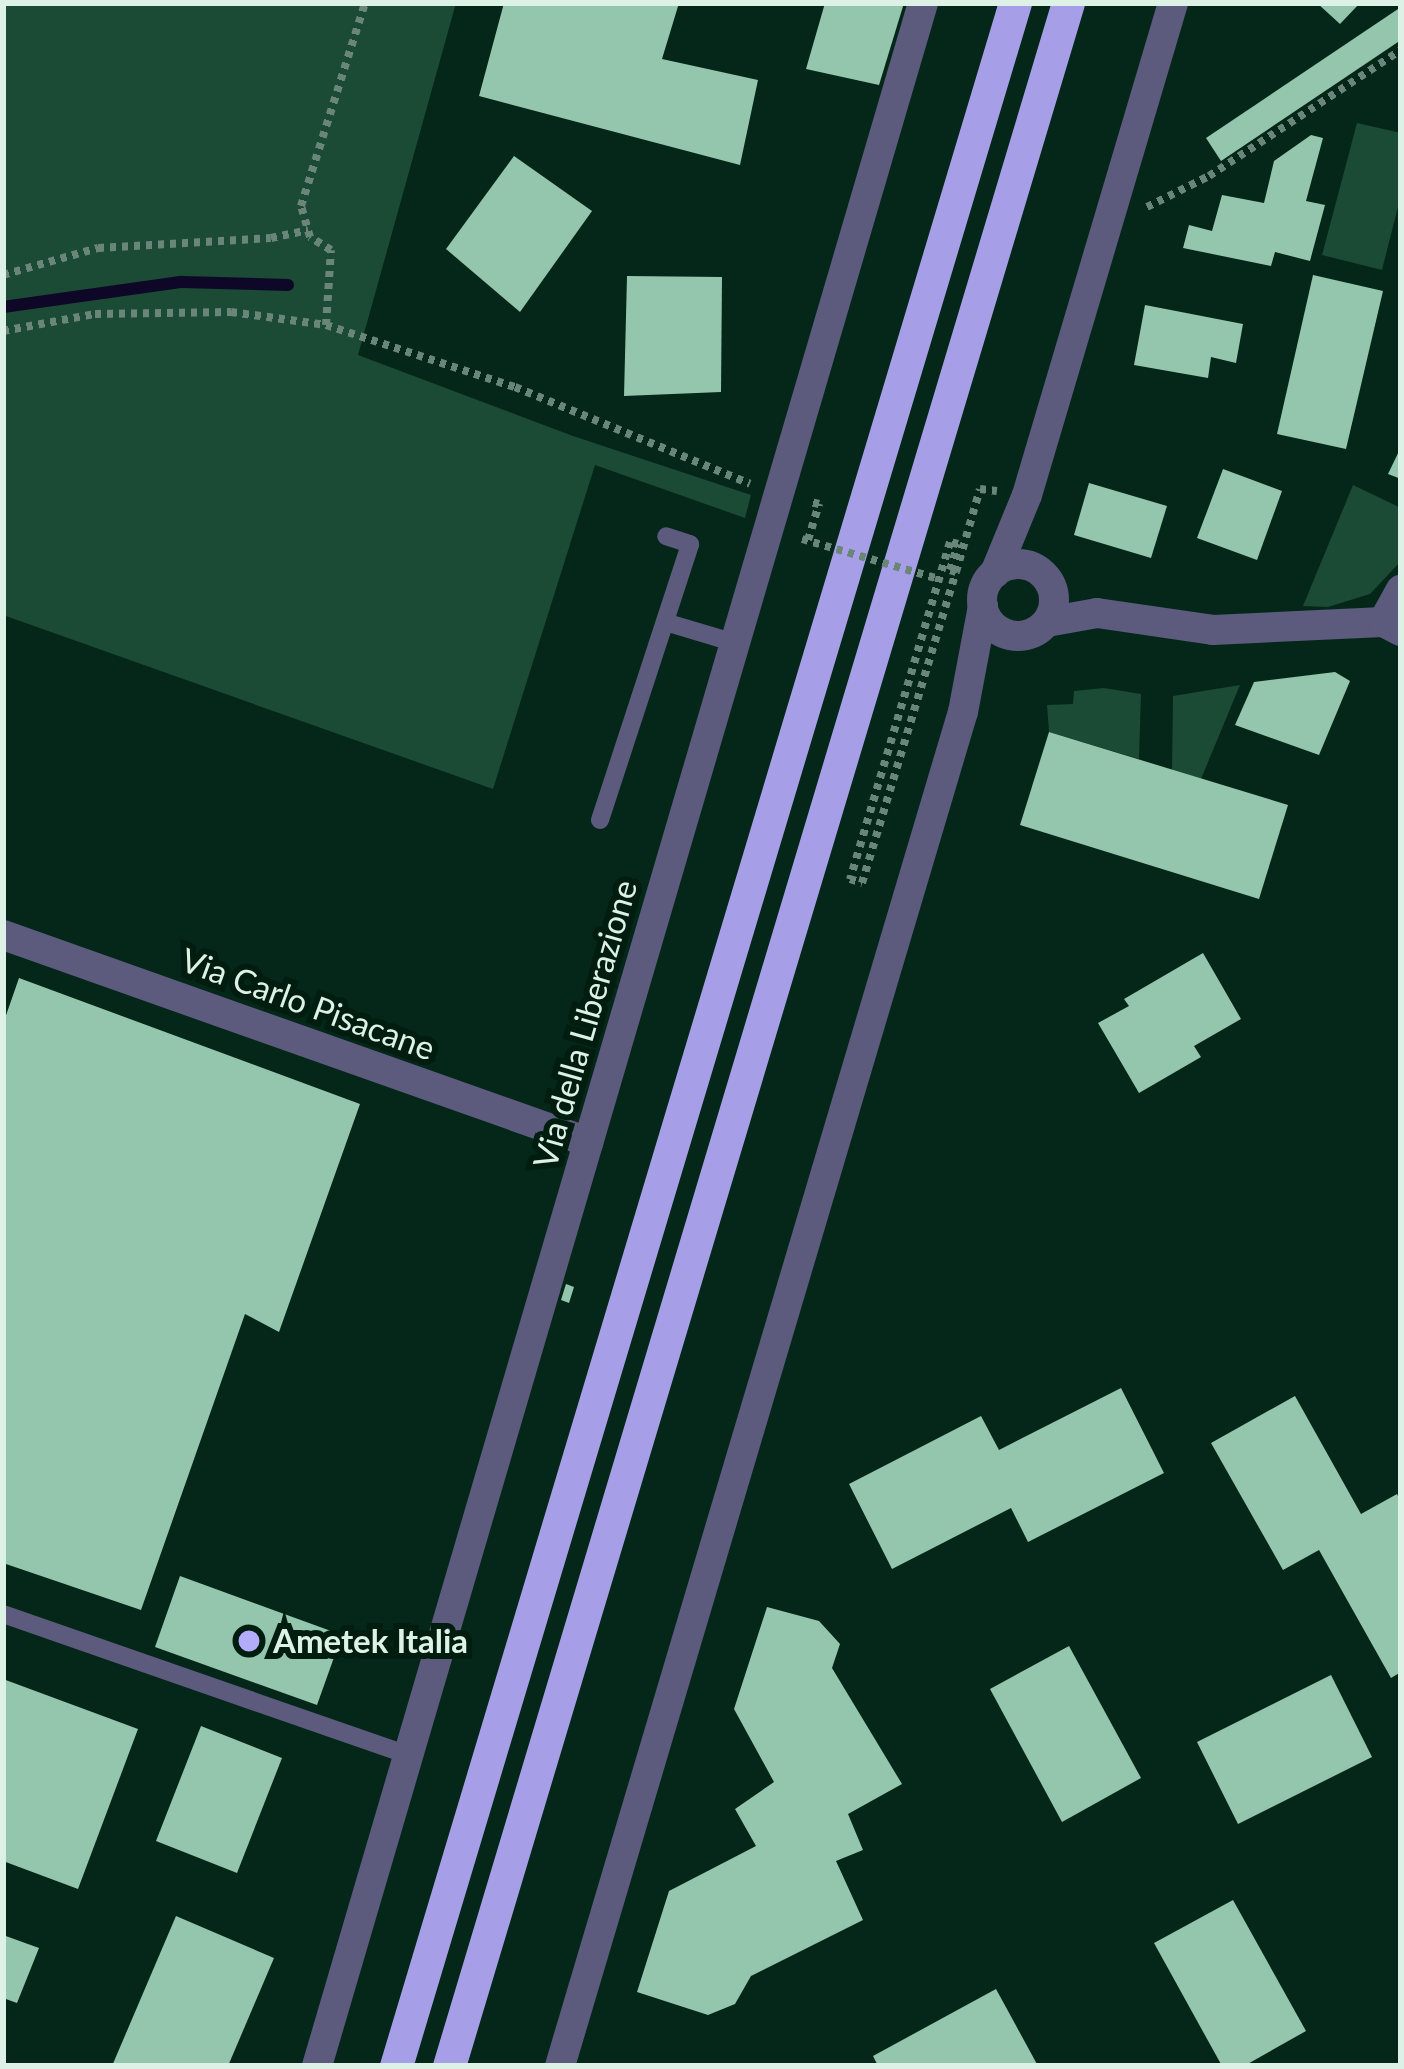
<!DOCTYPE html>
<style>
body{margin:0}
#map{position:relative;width:1404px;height:2069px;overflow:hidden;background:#042719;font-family:Lato,sans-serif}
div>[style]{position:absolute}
.green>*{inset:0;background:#1b4a35}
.stream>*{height:12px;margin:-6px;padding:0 6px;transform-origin:6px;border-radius:6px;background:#0e0728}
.building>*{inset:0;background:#93c6ac}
.path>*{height:8px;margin-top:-4px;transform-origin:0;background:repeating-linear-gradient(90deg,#6a8679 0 6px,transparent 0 12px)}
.service>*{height:18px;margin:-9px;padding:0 9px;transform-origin:9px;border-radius:9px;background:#5c5a7d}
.minor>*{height:30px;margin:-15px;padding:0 15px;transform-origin:15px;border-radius:15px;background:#5c5a7d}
.minor>.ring{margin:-15px;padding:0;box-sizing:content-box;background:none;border:30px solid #5c5a7d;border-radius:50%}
.trunk>*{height:33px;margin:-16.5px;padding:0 16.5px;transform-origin:16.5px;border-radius:16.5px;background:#a69fe8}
.path-bridge>*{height:8px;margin-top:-4px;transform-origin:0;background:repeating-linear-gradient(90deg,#6a8679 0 6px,transparent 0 12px)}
.dots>*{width:33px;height:33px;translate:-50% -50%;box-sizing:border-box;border:6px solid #001d10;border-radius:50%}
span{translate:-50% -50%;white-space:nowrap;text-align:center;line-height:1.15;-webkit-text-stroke:12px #001d10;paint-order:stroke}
.street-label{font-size:33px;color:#def1e6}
.poi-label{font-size:33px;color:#def1e6;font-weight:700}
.left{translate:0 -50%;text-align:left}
.frame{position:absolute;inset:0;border:6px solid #def1e6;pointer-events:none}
</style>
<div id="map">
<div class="green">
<i style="clip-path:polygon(3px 3px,456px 3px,358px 355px,573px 436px,751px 495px,745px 518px,595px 465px,493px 789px,3px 615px)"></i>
<i style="clip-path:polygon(1357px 123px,1401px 133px,1401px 195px,1382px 270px,1322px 255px)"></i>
<i style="clip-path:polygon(1353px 485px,1401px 508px,1401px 561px,1370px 594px,1328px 607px,1303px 606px)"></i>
<i style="clip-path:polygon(1240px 685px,1201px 779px,1172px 770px,1173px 696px)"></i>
<i style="clip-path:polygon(1104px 688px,1141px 694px,1139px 759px,1049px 732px,1047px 705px,1073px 704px,1074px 691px)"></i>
</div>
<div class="stream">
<i style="left:3px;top:307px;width:181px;rotate:-8deg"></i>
<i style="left:182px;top:282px;width:106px;rotate:1.6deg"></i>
</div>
<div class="building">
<i style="clip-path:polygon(504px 3px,679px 3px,662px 59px,758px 80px,740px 165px,479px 96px)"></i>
<i style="clip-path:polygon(825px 3px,904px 3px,879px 85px,806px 69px)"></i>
<i style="clip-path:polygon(1317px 3px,1360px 3px,1340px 24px)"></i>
<i style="clip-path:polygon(1401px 7px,1401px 40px,1221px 161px,1206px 138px)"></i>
<i style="clip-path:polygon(1311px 135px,1323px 138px,1306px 201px,1325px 205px,1310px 261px,1275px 252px,1271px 266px,1183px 248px,1189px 225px,1212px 231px,1222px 195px,1264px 203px,1274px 161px)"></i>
<i style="clip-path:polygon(514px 156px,592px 211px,520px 312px,446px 249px)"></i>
<i style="clip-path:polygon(1313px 275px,1383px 291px,1346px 449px,1277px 434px)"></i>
<i style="clip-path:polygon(627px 276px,722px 277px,721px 392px,624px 396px)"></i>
<i style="clip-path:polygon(1145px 305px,1243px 324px,1236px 363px,1211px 357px,1208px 378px,1134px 365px)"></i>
<i style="clip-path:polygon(1401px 447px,1401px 479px,1388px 474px)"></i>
<i style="clip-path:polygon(1223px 469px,1282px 491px,1257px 560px,1197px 538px)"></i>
<i style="clip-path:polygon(1089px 483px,1167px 506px,1151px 558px,1074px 535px)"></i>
<i style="clip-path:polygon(1335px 672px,1350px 681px,1319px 755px,1235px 725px,1254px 682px)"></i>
<i style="clip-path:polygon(1049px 732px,1288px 805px,1259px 899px,1020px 825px)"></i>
<i style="clip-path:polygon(1203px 953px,1241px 1019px,1194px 1046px,1201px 1057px,1139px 1093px,1098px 1023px,1129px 1006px,1124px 999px)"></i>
<i style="clip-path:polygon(19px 978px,360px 1104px,279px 1332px,245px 1314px,141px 1610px,3px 1563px,3px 1024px)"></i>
<i style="clip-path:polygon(566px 1284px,574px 1287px,569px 1303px,561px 1300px)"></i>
<i style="clip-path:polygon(1121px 1388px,1164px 1473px,1028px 1542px,1011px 1508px,892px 1569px,849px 1484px,981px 1416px,999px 1450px)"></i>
<i style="clip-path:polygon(1295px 1396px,1361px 1514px,1397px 1494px,1401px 1502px,1401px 1672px,1391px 1678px,1319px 1550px,1283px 1570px,1211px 1443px)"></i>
<i style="clip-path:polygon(180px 1576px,342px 1635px,317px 1705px,155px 1647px)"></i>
<i style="clip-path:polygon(767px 1607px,819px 1621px,840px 1644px,832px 1668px,902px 1784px,848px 1814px,863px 1850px,836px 1861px,863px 1920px,751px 1976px,735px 2004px,708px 2015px,637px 1992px,669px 1891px,756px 1846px,735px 1809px,774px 1782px,734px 1709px)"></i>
<i style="clip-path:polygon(1069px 1646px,1141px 1778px,1062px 1822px,990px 1689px)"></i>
<i style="clip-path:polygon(1331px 1675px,1372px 1757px,1238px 1824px,1197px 1742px)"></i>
<i style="clip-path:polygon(3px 1679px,138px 1729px,78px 1889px,3px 1861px)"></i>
<i style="clip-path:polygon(201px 1726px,282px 1758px,237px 1873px,156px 1841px)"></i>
<i style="clip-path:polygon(1233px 1900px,1306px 2031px,1244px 2066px,1222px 2066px,1154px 1943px)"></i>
<i style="clip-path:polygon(176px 1916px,274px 1958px,228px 2066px,112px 2066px)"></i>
<i style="clip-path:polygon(3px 1935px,39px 1948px,17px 2003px,3px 1998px)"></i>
<i style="clip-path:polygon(996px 1989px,1038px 2066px,878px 2066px,873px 2056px)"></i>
</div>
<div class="path">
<i style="left:1147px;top:207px;width:69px;rotate:-26.6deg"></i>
<i style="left:1209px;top:176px;width:230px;rotate:-33.3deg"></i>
<i style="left:3px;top:275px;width:99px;rotate:-15.9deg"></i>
<i style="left:98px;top:248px;width:173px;rotate:-3.3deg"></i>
<i style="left:271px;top:238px;width:38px;rotate:-12deg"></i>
<i style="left:326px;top:325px;width:75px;rotate:-86.2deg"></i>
<i style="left:331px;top:250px;width:25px;rotate:-148deg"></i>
<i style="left:310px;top:237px;width:32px;rotate:-106deg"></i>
<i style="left:301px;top:206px;width:213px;rotate:-72.5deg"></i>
<i style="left:3px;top:331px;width:94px;rotate:-10.5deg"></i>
<i style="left:95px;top:314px;width:136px;rotate:-0.8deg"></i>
<i style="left:231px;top:312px;width:96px;rotate:7.8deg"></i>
<i style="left:326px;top:325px;width:199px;rotate:18.2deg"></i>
<i style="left:515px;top:387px;width:254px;rotate:22.4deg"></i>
<i style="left:808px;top:540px;width:38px;rotate:-73deg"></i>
<i style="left:819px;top:504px;width:8px;rotate:-166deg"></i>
<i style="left:956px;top:572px;width:6px;rotate:-162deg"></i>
<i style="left:950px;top:570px;width:27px;rotate:-73deg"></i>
<i style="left:958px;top:544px;width:8px;rotate:-166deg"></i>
<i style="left:950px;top:542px;width:352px;rotate:106.5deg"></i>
<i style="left:850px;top:879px;width:13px;rotate:18deg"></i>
<i style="left:862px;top:883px;width:325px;rotate:-73.2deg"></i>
<i style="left:956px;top:572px;width:86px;rotate:-73.9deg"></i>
<i style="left:980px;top:489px;width:17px;rotate:7deg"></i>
</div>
<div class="service">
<i style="left:665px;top:622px;width:73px;rotate:16.7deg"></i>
<i style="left:600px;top:820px;width:290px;rotate:-71.9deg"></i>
<i style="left:690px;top:544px;width:25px;rotate:-162deg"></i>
<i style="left:3px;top:1614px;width:429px;rotate:19.2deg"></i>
</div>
<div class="minor">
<i class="ring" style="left:982px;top:564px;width:42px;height:42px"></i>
<i style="left:995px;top:573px;width:84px;rotate:-67.7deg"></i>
<i style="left:1027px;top:495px;width:513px;rotate:-73.47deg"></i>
<i style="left:1047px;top:622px;width:51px;rotate:-10.2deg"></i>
<i style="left:1097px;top:613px;width:117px;rotate:8.3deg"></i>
<i style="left:1213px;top:630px;width:170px;rotate:-2.7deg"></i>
<i style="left:1383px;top:622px;width:20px;rotate:27deg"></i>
<i style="left:1383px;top:622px;width:37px;rotate:-61deg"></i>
<i style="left:3px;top:935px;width:621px;rotate:19.49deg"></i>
<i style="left:317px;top:2066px;width:2150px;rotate:-73.63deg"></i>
<i style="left:560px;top:2066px;width:1413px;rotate:-73.43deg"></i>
<i style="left:963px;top:712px;width:108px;rotate:-79.3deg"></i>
</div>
<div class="trunk">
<i style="left:396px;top:2066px;width:2154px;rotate:-73.3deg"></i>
<i style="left:449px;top:2066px;width:2154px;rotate:-73.3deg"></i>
</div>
<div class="path-bridge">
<i style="left:802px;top:539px;width:143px;rotate:16.3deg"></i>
</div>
<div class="dots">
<i style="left:249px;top:1641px;background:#b3adf9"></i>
</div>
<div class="street-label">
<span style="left:308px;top:1004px;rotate:20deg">Via Carlo Pisacane</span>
<span style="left:585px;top:1024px;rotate:-74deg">Via della Liberazione</span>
</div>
<div class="poi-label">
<span class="left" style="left:273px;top:1641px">Ametek Italia</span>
</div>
<div class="frame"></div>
</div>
